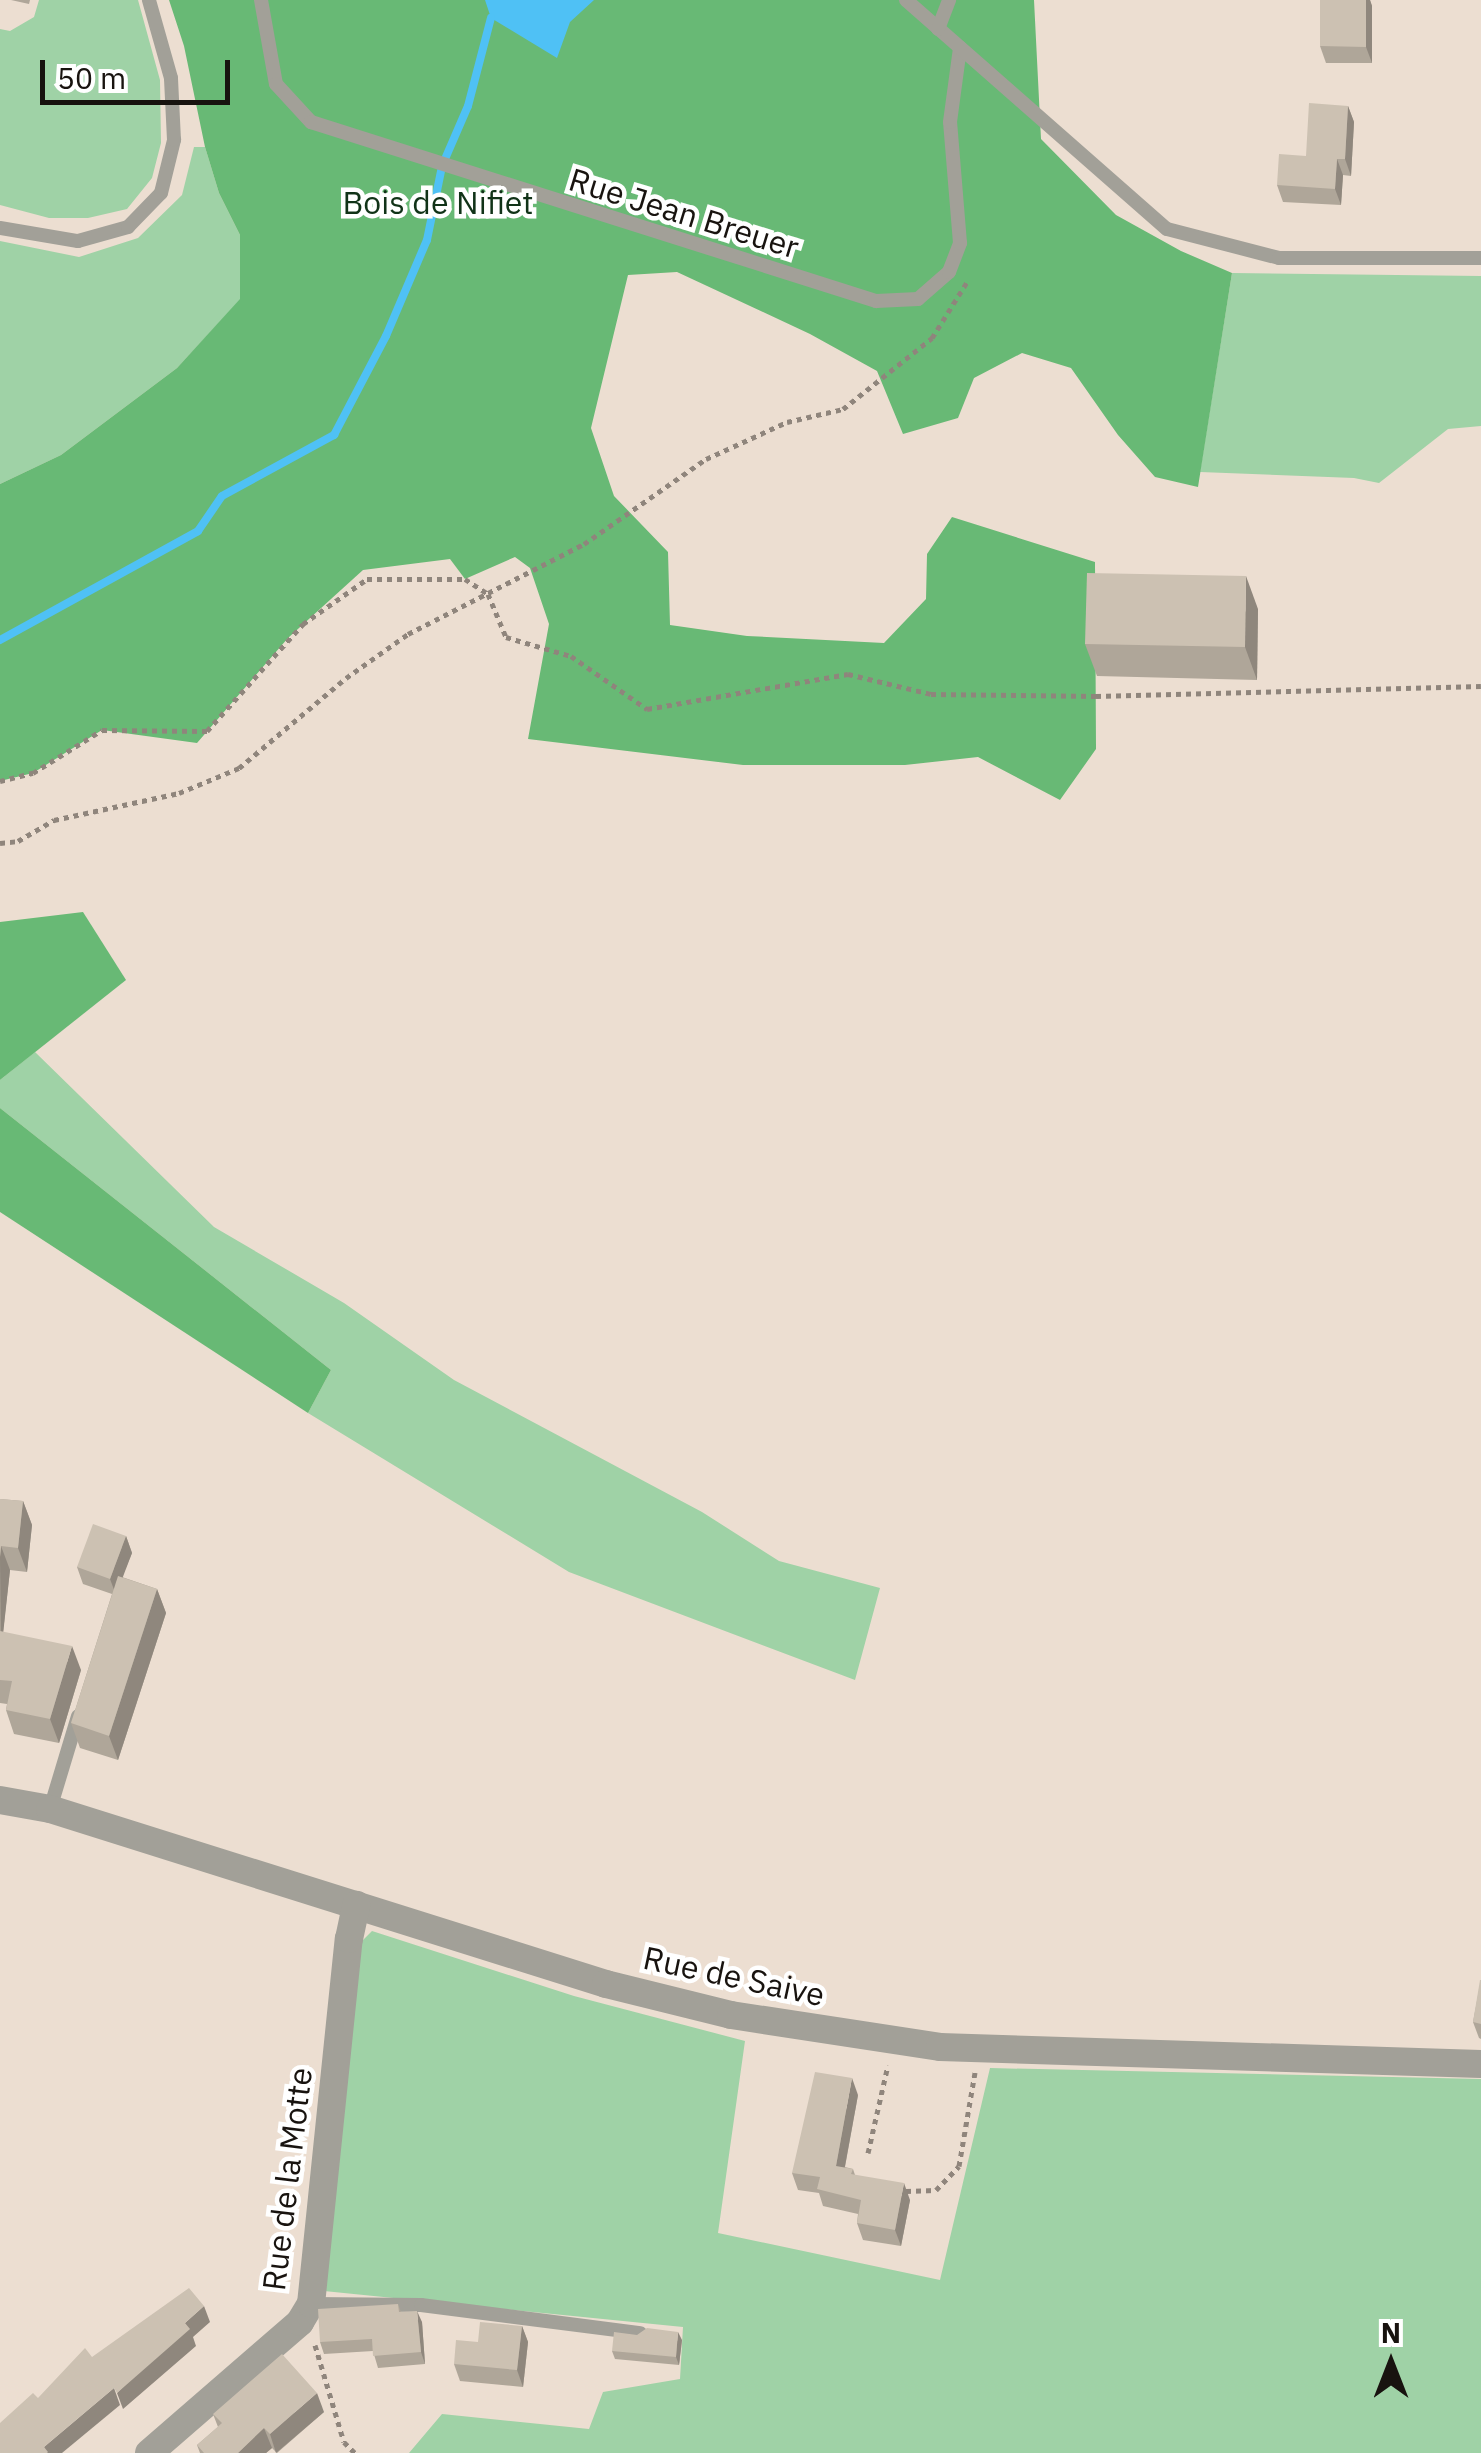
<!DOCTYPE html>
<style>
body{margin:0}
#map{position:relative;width:1481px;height:2453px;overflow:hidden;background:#ecded1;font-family:"IBM Plex Sans",sans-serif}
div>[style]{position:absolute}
.green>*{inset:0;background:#9fd2a6}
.forest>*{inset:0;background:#68b975}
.water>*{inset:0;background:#4fc1f5}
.stream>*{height:8px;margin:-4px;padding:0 4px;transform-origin:4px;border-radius:4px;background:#4fc1f5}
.path>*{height:5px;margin-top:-2.5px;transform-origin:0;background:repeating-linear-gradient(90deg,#8f857c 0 5px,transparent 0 10px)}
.service>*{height:14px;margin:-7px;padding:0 7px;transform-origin:7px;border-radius:7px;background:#a2a098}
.minor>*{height:28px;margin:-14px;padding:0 14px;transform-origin:14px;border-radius:14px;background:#a2a098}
.wall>*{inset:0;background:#afa699}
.shaded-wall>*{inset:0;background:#8f877d}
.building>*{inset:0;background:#ccc1b2}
span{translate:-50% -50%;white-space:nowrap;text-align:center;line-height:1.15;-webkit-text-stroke:9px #fff;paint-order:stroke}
.park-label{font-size:32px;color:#113318}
.street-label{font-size:32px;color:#18130f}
.north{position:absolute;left:1341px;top:2313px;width:100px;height:100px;-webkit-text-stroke:8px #fff;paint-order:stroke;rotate:0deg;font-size:28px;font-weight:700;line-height:40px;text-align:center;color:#18130f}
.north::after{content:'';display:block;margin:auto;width:35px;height:45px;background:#18130f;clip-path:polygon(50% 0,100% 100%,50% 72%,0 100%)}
.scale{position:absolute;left:40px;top:60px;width:190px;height:45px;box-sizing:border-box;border:5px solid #18130f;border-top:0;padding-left:12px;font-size:30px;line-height:35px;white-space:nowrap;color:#18130f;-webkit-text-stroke:8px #fff;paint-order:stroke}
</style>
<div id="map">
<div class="green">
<i style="clip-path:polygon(39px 0,138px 0,160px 80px,161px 143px,152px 178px,127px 209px,88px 218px,49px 218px,0 205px,0 29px,10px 31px,34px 17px)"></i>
<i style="clip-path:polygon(194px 147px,205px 147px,219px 193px,240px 235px,240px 300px,177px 368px,61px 455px,0 484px,0 241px,79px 257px,138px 238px,182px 195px)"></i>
<i style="clip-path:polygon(1232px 273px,1481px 276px,1481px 426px,1448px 429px,1379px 483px,1354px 478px,1200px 472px)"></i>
<i style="clip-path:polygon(35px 1052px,214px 1227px,344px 1303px,454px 1380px,702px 1512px,779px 1561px,880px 1588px,855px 1680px,569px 1572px,308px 1413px,331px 1370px,0 1108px,0 1080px)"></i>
<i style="clip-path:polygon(372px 1931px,574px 1996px,745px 2041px,718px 2233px,940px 2280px,990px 2068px,1481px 2079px,1481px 2453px,409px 2453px,442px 2414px,589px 2429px,603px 2392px,680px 2379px,683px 2327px,324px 2291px,361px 1942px)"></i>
</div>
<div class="forest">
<i style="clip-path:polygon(169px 0,1034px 0,1041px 139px,1116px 215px,1181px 251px,1232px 273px,1198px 487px,1155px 477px,1118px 435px,1071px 368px,1022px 353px,974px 378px,958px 418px,903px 434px,877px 371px,810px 334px,677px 272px,628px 275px,591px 428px,614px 496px,668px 552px,670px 625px,747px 636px,884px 643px,926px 599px,927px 554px,952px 517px,1095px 562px,1096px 749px,1060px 800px,978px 757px,905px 765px,743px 765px,528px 739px,549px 624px,530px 568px,515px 557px,465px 579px,450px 559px,363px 570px,288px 638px,197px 743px,102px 730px,33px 773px,0 781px,0 484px,61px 455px,177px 368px,240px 299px,240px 235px,219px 193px,205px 147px,184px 46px)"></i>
<i style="clip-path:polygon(83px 912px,126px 980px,0 1080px,0 922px)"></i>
<i style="clip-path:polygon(0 1108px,331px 1370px,308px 1413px,0 1212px)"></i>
</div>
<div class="water">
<i style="clip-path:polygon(485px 0,594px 0,570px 22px,557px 58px,491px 18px)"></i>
</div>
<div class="stream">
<i style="left:0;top:640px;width:226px;rotate:-28.8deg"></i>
<i style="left:198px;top:531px;width:42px;rotate:-55.6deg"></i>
<i style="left:222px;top:496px;width:128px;rotate:-28.6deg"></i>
<i style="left:334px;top:435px;width:112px;rotate:-62.3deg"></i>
<i style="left:386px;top:336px;width:104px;rotate:-66.9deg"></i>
<i style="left:427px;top:240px;width:76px;rotate:-78.5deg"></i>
<i style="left:442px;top:166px;width:65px;rotate:-66.6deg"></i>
<i style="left:468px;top:106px;width:91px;rotate:-75.4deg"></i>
</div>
<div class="path">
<i style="left:0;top:781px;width:34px;rotate:-14deg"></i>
<i style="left:33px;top:773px;width:81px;rotate:-31.9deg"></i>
<i style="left:102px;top:730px;width:105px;rotate:0.5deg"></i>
<i style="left:207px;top:731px;width:144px;rotate:-48.1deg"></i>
<i style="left:303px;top:624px;width:78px;rotate:-35.1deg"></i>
<i style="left:367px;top:579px;width:98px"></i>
<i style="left:465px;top:579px;width:27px;rotate:33deg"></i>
<i style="left:488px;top:594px;width:47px;rotate:67.3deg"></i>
<i style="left:506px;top:637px;width:68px;rotate:16.3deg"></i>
<i style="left:571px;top:656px;width:93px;rotate:34.9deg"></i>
<i style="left:647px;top:709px;width:204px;rotate:-9.9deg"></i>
<i style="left:848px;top:674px;width:85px;rotate:13.5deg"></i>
<i style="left:931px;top:694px;width:165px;rotate:0.7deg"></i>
<i style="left:1096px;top:696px;width:385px;rotate:-1.5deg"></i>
<i style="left:0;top:843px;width:18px;rotate:-6deg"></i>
<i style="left:18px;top:841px;width:42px;rotate:-30.3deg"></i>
<i style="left:54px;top:820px;width:128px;rotate:-12.2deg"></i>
<i style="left:179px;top:793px;width:65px;rotate:-22.6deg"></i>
<i style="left:239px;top:768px;width:140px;rotate:-40.1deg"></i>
<i style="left:346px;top:678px;width:76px;rotate:-35.4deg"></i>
<i style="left:408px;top:634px;width:198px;rotate:-27.1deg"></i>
<i style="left:584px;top:544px;width:149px;rotate:-34.9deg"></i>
<i style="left:706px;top:459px;width:89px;rotate:-24.6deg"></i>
<i style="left:787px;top:422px;width:57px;rotate:-13.1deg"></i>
<i style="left:843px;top:409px;width:114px;rotate:-38.6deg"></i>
<i style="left:932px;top:338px;width:66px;rotate:-58deg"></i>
<i style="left:868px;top:2153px;width:90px;rotate:-77.2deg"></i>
<i style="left:906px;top:2191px;width:30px;rotate:-2deg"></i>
<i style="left:936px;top:2190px;width:33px;rotate:-46deg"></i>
<i style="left:959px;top:2166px;width:95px;rotate:-80.3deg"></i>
<i style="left:315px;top:2345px;width:101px;rotate:73.4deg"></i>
<i style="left:344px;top:2442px;width:16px;rotate:45deg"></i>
</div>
<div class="service">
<i style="left:261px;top:0;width:85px;rotate:79.9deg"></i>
<i style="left:276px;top:84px;width:52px;rotate:47.4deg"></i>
<i style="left:311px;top:122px;width:593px;rotate:17.58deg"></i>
<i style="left:876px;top:301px;width:42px;rotate:-2.7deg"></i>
<i style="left:918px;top:299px;width:41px;rotate:-41.1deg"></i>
<i style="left:949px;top:272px;width:31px;rotate:-69deg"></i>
<i style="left:960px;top:243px;width:121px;rotate:-94.7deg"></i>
<i style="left:950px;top:122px;width:75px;rotate:-82.3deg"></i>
<i style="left:906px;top:0;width:347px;rotate:41.3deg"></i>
<i style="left:1167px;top:229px;width:116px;rotate:14.5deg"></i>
<i style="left:1279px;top:258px;width:202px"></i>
<i style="left:938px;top:29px;width:31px;rotate:-69deg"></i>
<i style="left:0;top:228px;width:79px;rotate:9.5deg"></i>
<i style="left:78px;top:241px;width:52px;rotate:-15.6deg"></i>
<i style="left:128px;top:227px;width:47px;rotate:-45.9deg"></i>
<i style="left:161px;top:193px;width:55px;rotate:-76.2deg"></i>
<i style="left:174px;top:140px;width:62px;rotate:-92.8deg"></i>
<i style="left:171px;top:78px;width:81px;rotate:-105.8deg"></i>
<i style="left:50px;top:1809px;width:97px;rotate:-73.2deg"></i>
<i style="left:311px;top:2304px;width:110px;rotate:0.5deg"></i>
<i style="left:421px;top:2305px;width:221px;rotate:7.3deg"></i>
</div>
<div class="minor">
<i style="left:0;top:1800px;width:51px;rotate:10.2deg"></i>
<i style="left:50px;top:1809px;width:583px;rotate:17.47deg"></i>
<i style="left:606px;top:1984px;width:129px;rotate:13.9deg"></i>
<i style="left:731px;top:2015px;width:211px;rotate:8.7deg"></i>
<i style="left:940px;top:2047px;width:541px;rotate:1.8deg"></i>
<i style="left:149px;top:2453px;width:200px;rotate:-40.9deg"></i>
<i style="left:300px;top:2322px;width:21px;rotate:-59deg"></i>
<i style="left:311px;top:2304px;width:367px;rotate:-84.1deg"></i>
<i style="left:349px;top:1939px;width:35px;rotate:-78deg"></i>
</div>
<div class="wall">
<i style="clip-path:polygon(11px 0,30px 0,29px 4px)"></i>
<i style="clip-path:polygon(1320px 0,1370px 0,1372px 6px,1372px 63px,1326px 63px,1320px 46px)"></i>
<i style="clip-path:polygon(1348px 106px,1354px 122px,1351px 176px,1343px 175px,1341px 205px,1283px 202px,1277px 185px,1306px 156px)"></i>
<i style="clip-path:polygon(1258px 609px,1257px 680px,1097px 676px,1085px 644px)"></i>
<i style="clip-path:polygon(0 1499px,23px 1501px,32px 1525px,27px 1572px,10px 1570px,3px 1632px,81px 1670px,59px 1743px,14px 1734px,6px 1710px,7px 1704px,0 1703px)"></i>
<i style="clip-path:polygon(126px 1536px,132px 1553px,122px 1577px,157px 1589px,166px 1613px,118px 1760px,80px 1748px,71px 1723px,112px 1594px,83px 1584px,77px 1567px)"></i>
<i style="clip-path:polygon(1481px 1980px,1481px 2039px,1479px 2038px,1473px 2022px)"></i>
<i style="clip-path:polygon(858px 2095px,845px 2167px,853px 2169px,855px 2175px,910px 2200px,901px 2246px,863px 2240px,857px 2223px,858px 2214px,823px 2206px,819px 2193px,798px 2190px,792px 2173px)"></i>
<i style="clip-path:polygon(398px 2304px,401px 2312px,422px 2322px,425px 2364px,378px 2368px,373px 2351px,324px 2354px,320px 2342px)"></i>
<i style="clip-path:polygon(522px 2326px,528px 2342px,523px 2387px,460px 2381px,454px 2364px,478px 2342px)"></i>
<i style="clip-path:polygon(682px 2340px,679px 2365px,615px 2359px,612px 2351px)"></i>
<i style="clip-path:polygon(324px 2412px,277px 2453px,272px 2448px,266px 2453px,200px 2453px,197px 2445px,218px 2427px,213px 2414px)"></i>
</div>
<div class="shaded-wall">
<i style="clip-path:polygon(1366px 0,1370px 0,1372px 6px,1372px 63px,1366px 47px)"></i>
<i style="clip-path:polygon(1348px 106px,1354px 122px,1351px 176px,1345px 159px)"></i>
<i style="clip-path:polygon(1337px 159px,1343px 175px,1341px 205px,1335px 189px)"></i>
<i style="clip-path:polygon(1246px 576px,1258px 609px,1257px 680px,1245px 647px)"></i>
<i style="clip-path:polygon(23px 1501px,32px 1525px,27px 1572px,18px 1548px)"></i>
<i style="clip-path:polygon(126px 1536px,132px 1553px,116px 1595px,110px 1579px)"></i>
<i style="clip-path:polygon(1px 1546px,10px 1570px,1px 1653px,0 1557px)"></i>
<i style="clip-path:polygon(157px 1589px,166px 1613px,118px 1760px,109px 1736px)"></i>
<i style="clip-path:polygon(72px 1646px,81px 1670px,59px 1743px,50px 1719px)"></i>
<i style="clip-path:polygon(852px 2078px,858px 2095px,842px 2182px,836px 2166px)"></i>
<i style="clip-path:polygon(904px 2183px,910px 2200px,901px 2246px,895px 2230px)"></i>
<i style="clip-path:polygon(204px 2306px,210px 2322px,193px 2337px,196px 2346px,123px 2409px,117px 2393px,185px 2323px)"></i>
<i style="clip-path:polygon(417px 2311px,422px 2322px,425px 2364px,421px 2352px)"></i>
<i style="clip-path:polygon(522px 2326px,528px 2342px,523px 2387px,517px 2370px)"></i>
<i style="clip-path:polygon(678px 2332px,682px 2340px,679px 2365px,676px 2357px)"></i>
<i style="clip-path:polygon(114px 2388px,120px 2405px,62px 2453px,46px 2453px,44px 2447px)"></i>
<i style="clip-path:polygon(317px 2393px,324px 2412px,276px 2453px,270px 2434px)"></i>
<i style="clip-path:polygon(264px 2428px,272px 2448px,266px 2453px,238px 2453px)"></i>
</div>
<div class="building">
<i style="clip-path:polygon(1320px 0,1366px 0,1366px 47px,1320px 46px)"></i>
<i style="clip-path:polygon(1309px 103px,1348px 106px,1345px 159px,1337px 159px,1335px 189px,1277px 185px,1279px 154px,1306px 156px)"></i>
<i style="clip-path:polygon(1087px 573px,1246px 576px,1245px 647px,1085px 644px)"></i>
<i style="clip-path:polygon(0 1499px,23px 1501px,18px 1548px,1px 1546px,0 1557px)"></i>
<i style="clip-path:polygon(93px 1524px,126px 1536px,110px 1579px,77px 1567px)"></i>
<i style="clip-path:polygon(118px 1576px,157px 1589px,109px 1736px,71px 1723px)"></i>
<i style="clip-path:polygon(0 1631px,72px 1646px,50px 1719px,6px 1710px,12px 1681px,0 1680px)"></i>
<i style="clip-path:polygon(1480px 1980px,1481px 1980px,1481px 2024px,1473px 2022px)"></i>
<i style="clip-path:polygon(815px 2072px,852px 2078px,836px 2166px,853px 2169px,851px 2174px,904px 2183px,895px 2230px,857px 2223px,861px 2200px,817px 2189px,820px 2177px,792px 2173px)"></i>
<i style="clip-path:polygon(189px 2288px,204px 2306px,185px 2323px,190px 2329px,117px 2393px,114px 2388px,44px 2447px,48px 2452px,47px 2453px,0 2453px,0 2423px,33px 2393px,38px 2398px,85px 2348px,92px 2357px)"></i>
<i style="clip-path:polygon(398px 2304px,399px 2312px,417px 2311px,421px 2352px,373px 2356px,372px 2339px,320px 2342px,318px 2309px)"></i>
<i style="clip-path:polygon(480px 2322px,522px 2326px,517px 2370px,454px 2364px,456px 2340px,478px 2342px)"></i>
<i style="clip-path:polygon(647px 2328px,678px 2332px,676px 2357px,612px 2351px,614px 2332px,637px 2335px)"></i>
<i style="clip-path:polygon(282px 2354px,317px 2393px,270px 2434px,264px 2428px,238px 2453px,204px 2453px,197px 2445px,222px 2423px,213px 2414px)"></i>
</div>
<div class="park-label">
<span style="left:438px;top:202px">Bois de Nifiet</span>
</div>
<div class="street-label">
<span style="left:684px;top:213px;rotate:17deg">Rue Jean Breuer</span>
<span style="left:734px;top:1976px;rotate:12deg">Rue de Saive</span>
<span style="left:287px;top:2179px;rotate:-83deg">Rue de la Motte</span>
</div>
<div class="north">N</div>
<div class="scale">50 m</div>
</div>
